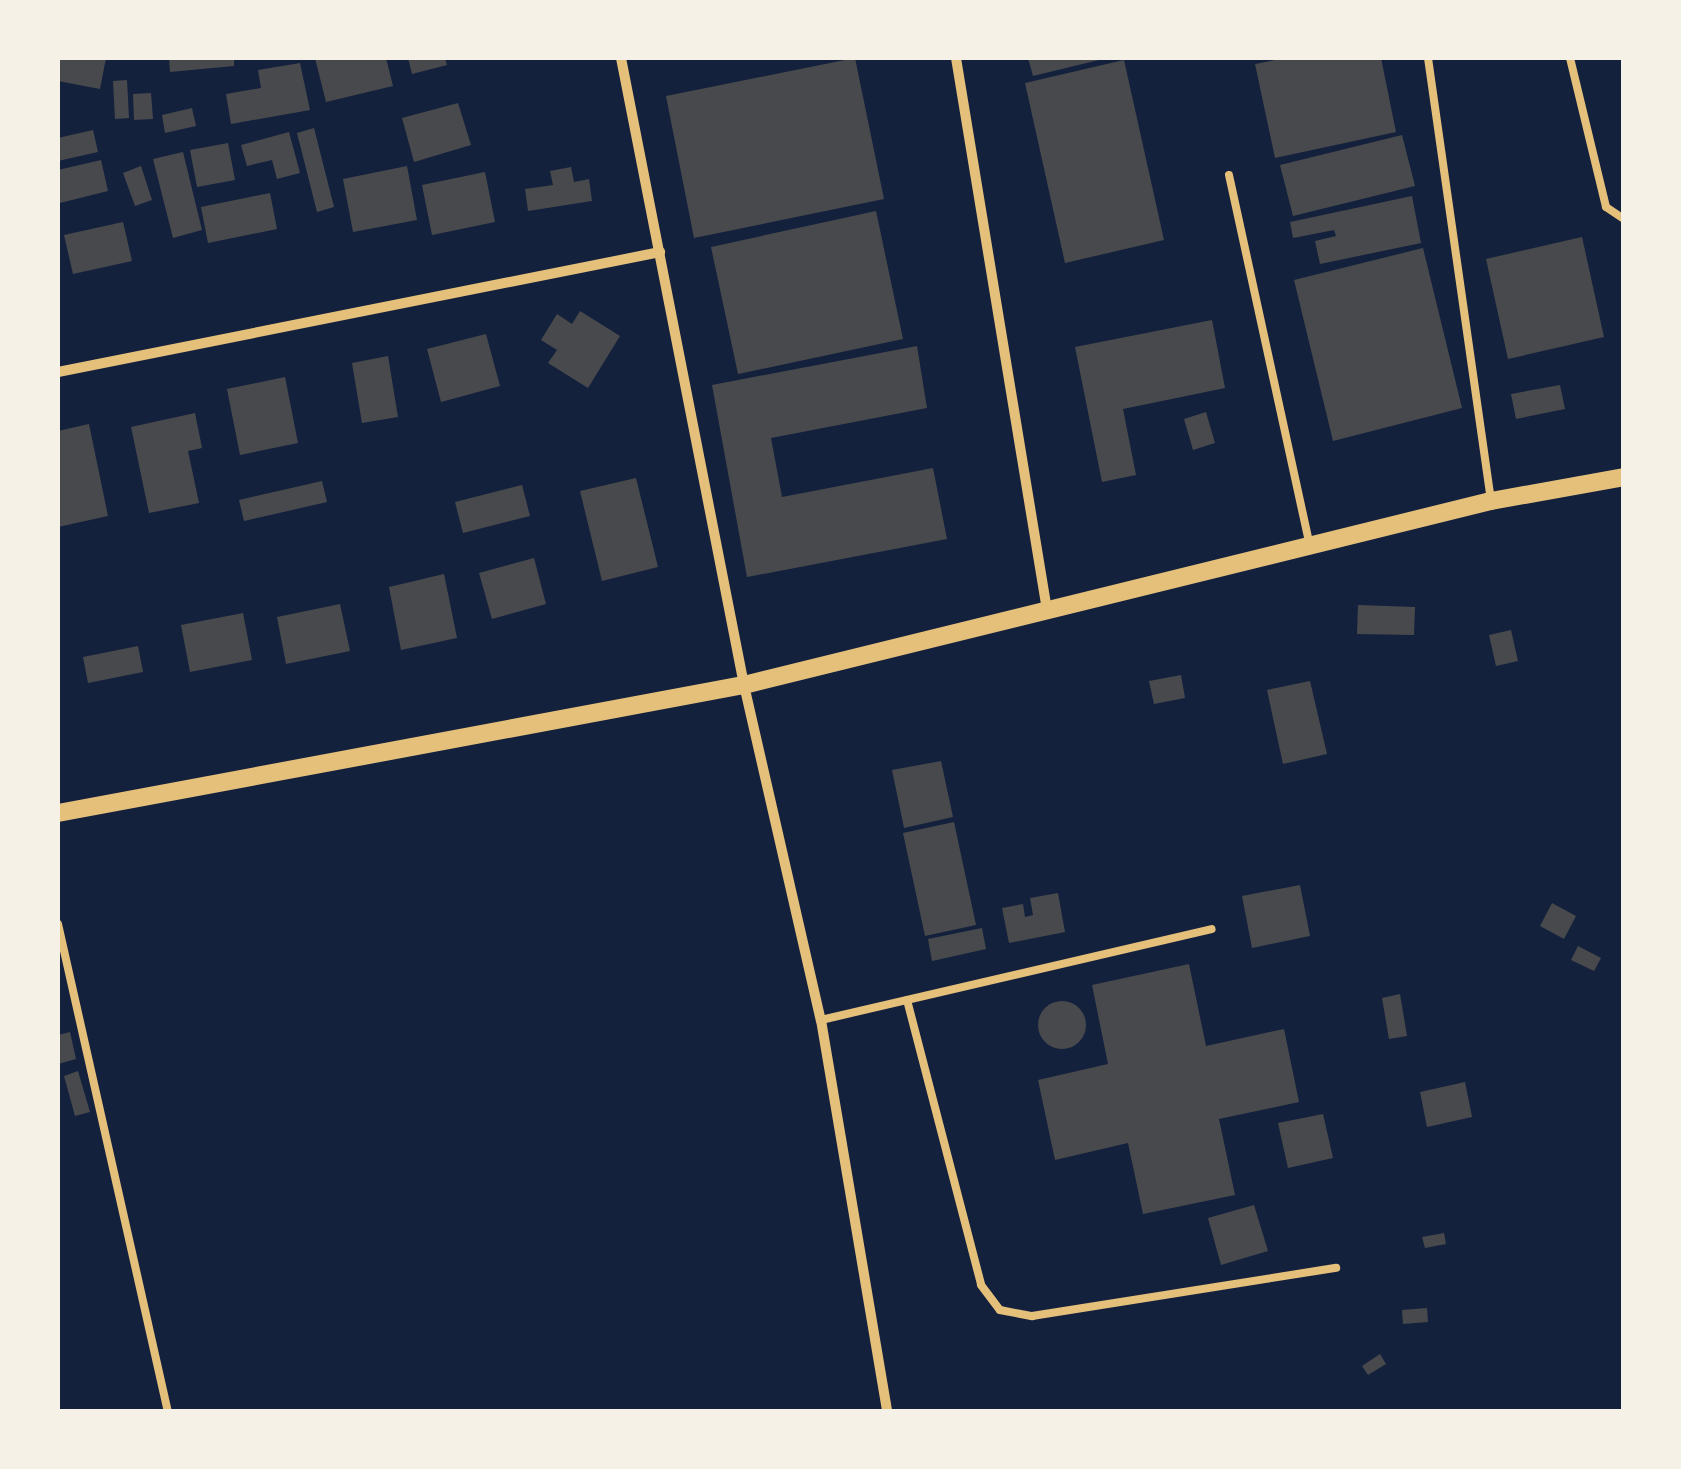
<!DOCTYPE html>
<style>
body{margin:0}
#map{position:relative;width:1681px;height:1469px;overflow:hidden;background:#14213d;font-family:"Open Sans",sans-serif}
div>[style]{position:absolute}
.building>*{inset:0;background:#48494c}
.round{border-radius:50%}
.service>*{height:8px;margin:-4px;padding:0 4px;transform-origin:4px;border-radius:4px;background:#e5c07b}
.minor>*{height:10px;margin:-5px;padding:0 5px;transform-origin:5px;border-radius:5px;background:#e5c07b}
.tertiary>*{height:18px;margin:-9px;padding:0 9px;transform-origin:9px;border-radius:9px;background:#e5c07b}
span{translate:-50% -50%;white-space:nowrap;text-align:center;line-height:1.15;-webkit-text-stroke:8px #f6f1e7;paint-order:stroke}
.frame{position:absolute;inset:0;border:60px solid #f6f1e7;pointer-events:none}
</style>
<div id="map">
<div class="building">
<i style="clip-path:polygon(58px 58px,106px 58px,100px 89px,58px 81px)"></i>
<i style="clip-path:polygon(169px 58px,234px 58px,234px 66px,170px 72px)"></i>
<i style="clip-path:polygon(315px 58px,386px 58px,393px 86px,326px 102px)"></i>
<i style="clip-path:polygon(408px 58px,445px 58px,447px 65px,412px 74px)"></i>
<i style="clip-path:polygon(855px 58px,884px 199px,694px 238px,666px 96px)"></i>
<i style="clip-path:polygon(1028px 58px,1103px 58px,1103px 59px,1033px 76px)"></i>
<i style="clip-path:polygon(1286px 58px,1381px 58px,1396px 132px,1275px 158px,1255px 64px)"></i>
<i style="clip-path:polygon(1124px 60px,1164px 240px,1065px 263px,1025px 83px)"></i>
<i style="clip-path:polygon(300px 63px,310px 110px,231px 124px,226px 94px,261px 88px,258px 70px)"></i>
<i style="clip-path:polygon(127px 80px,129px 118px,115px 119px,113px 81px)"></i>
<i style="clip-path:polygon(151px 93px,153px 119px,134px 120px,133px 94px)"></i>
<i style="clip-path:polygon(458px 103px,471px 145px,414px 162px,402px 118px)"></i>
<i style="clip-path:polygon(192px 108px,196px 126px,165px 133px,162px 115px)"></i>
<i style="clip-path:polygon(314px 128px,334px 207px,317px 212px,297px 133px)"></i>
<i style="clip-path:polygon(93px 130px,98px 152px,58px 161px,58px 138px)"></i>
<i style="clip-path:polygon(289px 132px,300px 173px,277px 179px,272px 160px,247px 166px,241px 145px)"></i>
<i style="clip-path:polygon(1402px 135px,1415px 186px,1293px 216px,1280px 165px)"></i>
<i style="clip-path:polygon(228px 143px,235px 180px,197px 187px,190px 150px)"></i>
<i style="clip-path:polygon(183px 152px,202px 230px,173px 238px,153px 159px)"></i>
<i style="clip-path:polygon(101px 160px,108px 191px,60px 203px,58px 170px)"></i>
<i style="clip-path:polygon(141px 166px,152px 200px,135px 206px,123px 173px)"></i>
<i style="clip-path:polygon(407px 166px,417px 220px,353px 232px,343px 179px)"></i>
<i style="clip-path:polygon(571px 167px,574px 182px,589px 179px,592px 201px,528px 211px,525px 189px,553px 185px,550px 171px)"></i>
<i style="clip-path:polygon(485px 172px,495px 222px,432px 235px,422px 185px)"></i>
<i style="clip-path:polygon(270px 193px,277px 229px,208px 243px,201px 207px)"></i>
<i style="clip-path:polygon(1412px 196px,1421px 243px,1320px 264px,1315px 241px,1336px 236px,1334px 230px,1293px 238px,1290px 222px)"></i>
<i style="clip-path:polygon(876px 211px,903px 339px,738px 374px,711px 247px)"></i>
<i style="clip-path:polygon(123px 222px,132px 261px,73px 274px,64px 235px)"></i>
<i style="clip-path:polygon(1582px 237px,1604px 337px,1508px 359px,1486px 259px)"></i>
<i style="clip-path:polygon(1423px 248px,1462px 408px,1333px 441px,1294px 280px)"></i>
<i style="clip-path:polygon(580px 311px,620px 336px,588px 388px,548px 363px,557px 350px,541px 340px,557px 314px,572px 324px)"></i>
<i style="clip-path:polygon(1212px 320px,1225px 388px,1123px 409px,1136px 475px,1102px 482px,1075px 347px)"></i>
<i style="clip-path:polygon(486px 334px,500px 386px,441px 402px,427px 349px)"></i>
<i style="clip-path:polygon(917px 346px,927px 408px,771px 438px,782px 497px,933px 468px,947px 539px,747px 577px,712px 385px)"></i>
<i style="clip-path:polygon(388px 356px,398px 417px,362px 423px,352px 363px)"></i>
<i style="clip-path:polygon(285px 377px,298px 443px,240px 455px,227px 389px)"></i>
<i style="clip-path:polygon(1560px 385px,1565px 409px,1516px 419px,1511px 394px)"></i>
<i style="clip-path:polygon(1206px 412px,1215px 443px,1193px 450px,1184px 419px)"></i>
<i style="clip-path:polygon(195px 413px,202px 448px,188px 451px,199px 503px,149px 513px,131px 427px)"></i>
<i style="clip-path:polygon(89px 424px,108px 516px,58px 527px,58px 431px)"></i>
<i style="clip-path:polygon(636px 478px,658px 567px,602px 581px,580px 491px)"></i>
<i style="clip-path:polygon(322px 481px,327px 502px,244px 521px,239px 500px)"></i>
<i style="clip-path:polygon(522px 485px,530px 516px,463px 533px,455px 502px)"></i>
<i style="clip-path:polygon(534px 558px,546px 604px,492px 619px,479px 573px)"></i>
<i style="clip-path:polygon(444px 574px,457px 638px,401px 650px,389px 587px)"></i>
<i style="clip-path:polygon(340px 604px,350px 651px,286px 664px,277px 617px)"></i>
<i style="clip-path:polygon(1358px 605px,1415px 607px,1414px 635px,1357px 634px)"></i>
<i style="clip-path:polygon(243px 613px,252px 660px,190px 672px,181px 625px)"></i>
<i style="clip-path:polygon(1511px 630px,1518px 661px,1496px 666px,1489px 635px)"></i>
<i style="clip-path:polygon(138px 646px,143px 672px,88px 683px,83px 657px)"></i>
<i style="clip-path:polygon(1181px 675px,1185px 698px,1154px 704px,1149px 681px)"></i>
<i style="clip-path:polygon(1310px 681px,1327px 754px,1283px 764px,1267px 690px)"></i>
<i style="clip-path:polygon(941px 761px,953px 817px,904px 828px,892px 770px)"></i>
<i style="clip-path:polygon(954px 822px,976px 925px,925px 936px,903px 833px)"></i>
<i style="clip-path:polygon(1300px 885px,1310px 936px,1252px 948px,1242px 896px)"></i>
<i style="clip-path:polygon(1058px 893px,1065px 932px,1009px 943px,1002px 908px,1023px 904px,1025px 917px,1033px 915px,1030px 898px)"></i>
<i style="clip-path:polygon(1552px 903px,1576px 916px,1564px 939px,1540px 926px)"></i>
<i style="clip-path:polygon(982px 928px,986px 949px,932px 961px,928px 939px)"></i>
<i style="clip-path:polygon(1578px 946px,1601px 958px,1594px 971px,1571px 960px)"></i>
<i style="clip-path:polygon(1189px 964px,1206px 1046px,1284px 1029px,1299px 1102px,1219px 1119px,1235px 1195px,1143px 1214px,1128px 1143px,1055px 1160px,1038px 1080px,1108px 1064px,1092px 985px)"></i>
<i style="clip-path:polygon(1400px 994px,1407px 1036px,1389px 1039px,1382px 998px)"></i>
<i class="round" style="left:1038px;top:1001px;width:48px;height:48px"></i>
<i style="clip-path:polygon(70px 1032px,76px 1059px,58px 1064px,58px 1035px)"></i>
<i style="clip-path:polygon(78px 1071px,90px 1112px,75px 1116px,64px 1076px)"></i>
<i style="clip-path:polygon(1465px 1082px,1472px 1117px,1427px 1127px,1420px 1092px)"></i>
<i style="clip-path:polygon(1323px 1114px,1333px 1158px,1288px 1168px,1278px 1123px)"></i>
<i style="clip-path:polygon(1254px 1205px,1268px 1251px,1221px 1265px,1208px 1218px)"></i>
<i style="clip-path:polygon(1444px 1233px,1446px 1244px,1425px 1248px,1422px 1237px)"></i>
<i style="clip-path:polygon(1427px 1308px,1428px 1322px,1403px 1324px,1402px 1310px)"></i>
<i style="clip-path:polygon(1380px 1354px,1386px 1364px,1368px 1375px,1362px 1366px)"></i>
</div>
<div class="service">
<i style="left:1428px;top:58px;width:447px;rotate:81.9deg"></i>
<i style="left:1570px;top:58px;width:153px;rotate:76.4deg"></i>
<i style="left:1606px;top:207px;width:22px;rotate:34deg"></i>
<i style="left:1229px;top:175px;width:381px;rotate:77.7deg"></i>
<i style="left:58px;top:924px;width:500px;rotate:77.3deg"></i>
<i style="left:907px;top:1000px;width:294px;rotate:75.4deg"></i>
<i style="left:981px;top:1285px;width:31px;rotate:53deg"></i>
<i style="left:1000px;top:1310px;width:33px;rotate:11deg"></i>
<i style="left:1032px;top:1316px;width:308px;rotate:-9deg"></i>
<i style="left:821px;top:1020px;width:401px;rotate:-13.1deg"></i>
</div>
<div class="minor">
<i style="left:621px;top:58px;width:639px;rotate:78.9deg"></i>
<i style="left:744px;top:685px;width:344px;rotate:77.1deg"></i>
<i style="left:821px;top:1020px;width:398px;rotate:80.4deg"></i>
<i style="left:956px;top:58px;width:559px;rotate:80.64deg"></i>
<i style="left:58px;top:372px;width:614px;rotate:-11.27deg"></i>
</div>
<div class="tertiary">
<i style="left:58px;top:813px;width:698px;rotate:-10.57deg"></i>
<i style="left:744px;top:685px;width:769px;rotate:-13.84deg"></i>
<i style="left:1491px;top:501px;width:135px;rotate:-10.2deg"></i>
</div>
<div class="frame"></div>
</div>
